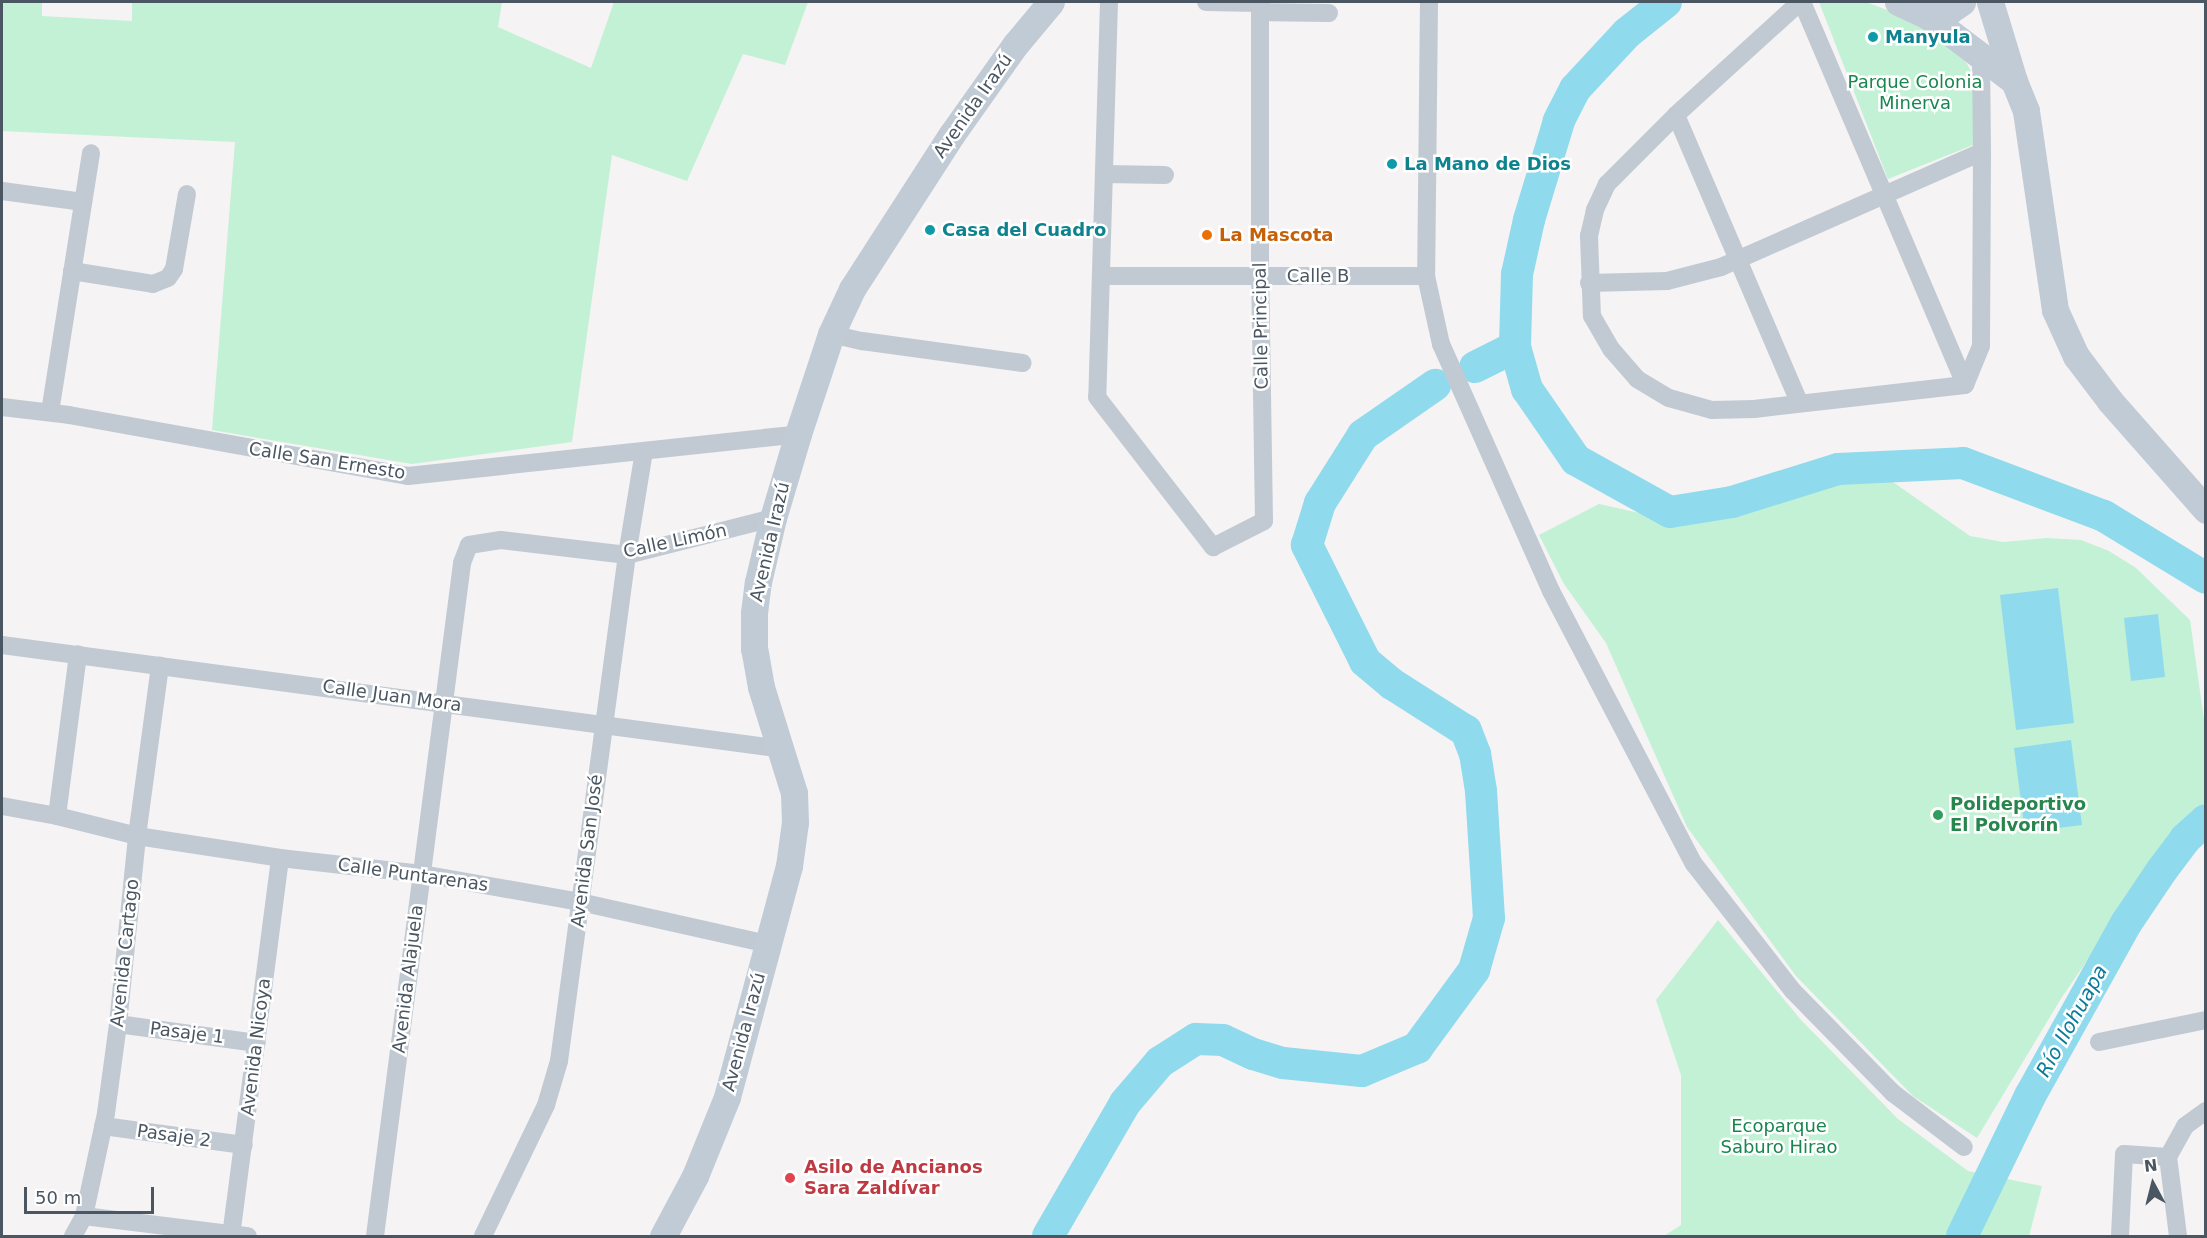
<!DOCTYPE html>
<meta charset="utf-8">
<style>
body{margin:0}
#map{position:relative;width:2207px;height:1238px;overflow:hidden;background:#f5f3f3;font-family:"DejaVu Sans",sans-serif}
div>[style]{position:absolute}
.green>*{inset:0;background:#c3f1d5}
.water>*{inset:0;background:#90daee}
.river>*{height:32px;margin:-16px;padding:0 16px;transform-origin:16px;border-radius:16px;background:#90daee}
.street>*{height:18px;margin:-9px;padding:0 9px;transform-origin:9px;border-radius:9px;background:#c1cad2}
.secondary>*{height:27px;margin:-13.5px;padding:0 13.5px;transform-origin:13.5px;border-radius:13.5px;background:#c1cbd6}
.dots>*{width:16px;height:16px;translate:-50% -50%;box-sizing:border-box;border:3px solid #fff;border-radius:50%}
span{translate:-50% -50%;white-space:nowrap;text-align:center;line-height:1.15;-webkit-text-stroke:5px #fff;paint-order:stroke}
.culture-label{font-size:18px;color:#0d838f;font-weight:700}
.left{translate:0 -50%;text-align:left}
.park-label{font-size:18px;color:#17864f}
.street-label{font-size:18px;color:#4a5661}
.food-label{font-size:18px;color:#c56008;font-weight:700}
.leisure-label{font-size:18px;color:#27864d;font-weight:700}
.health-label{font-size:18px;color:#be3a42;font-weight:700}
.water-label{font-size:20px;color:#0c7c9b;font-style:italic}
.frame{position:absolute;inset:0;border:3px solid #4a5661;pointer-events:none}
.north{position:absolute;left:2123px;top:1154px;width:60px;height:60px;-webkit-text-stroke:4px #fff;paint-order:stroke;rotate:353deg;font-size:16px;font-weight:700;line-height:24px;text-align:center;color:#4a5661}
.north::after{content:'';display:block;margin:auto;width:21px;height:27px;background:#4a5661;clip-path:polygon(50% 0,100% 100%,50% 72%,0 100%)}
.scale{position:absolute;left:24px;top:1187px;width:130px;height:27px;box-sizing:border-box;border:3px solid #4a5661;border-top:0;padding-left:8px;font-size:18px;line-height:21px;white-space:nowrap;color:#4a5661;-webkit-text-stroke:4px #fff;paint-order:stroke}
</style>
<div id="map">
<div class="green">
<i style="clip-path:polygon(2px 2px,42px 2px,42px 16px,132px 21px,132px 2px,502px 2px,498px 27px,591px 68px,614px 2px,808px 2px,785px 65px,743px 54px,687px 181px,612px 155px,572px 442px,412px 464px,212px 430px,235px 142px,2px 131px)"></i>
<i style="clip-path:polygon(1819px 2px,1866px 2px,1924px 24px,1966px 62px,1973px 75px,1973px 145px,1888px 179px)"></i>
<i style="clip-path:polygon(1883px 475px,1970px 536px,2003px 542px,2047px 538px,2081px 540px,2109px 551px,2136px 568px,2190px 620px,2205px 727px,2205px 802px,2133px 894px,2062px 997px,1977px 1138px,1913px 1096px,1796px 976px,1687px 827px,1606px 643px,1564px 584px,1539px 535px,1599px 504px,1662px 518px,1753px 505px,1837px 477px)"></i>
<i style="clip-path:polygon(1718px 920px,1801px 1020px,1898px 1119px,1968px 1171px,2042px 1186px,2029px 1236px,1664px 1236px,1681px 1225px,1681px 1075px,1656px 1000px)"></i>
</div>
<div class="water">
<i style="clip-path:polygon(2058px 588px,2074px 723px,2016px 730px,2000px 595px)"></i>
<i style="clip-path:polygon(2158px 614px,2165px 677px,2131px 681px,2124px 618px)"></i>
<i style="clip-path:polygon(2071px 740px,2082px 825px,2025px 832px,2014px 748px)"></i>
</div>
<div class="river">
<i style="left:1666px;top:2px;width:50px;rotate:141.5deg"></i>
<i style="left:1627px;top:33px;width:76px;rotate:132.9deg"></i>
<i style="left:1575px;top:89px;width:36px;rotate:117deg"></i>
<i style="left:1559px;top:121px;width:103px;rotate:106.9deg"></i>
<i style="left:1529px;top:220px;width:55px;rotate:102.5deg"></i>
<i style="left:1517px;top:274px;width:73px;rotate:91.6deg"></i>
<i style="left:1515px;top:347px;width:44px;rotate:74.1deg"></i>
<i style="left:1527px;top:389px;width:86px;rotate:55.4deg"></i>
<i style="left:1576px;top:460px;width:107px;rotate:29deg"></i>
<i style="left:1670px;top:512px;width:63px;rotate:-9.2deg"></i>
<i style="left:1732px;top:502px;width:111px;rotate:-17.3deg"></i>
<i style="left:1838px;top:469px;width:125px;rotate:-2.7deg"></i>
<i style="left:1963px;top:463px;width:151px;rotate:20.6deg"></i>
<i style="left:2104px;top:516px;width:119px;rotate:31.3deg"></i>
<i style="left:1475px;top:367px;width:45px;rotate:-26.6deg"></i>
<i style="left:1048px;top:1236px;width:154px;rotate:-59.9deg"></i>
<i style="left:1125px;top:1103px;width:54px;rotate:-49.5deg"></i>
<i style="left:1160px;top:1062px;width:43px;rotate:-32.6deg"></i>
<i style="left:1196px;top:1039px;width:27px;rotate:2deg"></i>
<i style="left:1223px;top:1040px;width:33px;rotate:25deg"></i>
<i style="left:1253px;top:1054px;width:31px;rotate:17deg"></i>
<i style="left:1283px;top:1063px;width:79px;rotate:5.8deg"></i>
<i style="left:1362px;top:1071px;width:60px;rotate:-22.7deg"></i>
<i style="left:1417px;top:1048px;width:97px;rotate:-53.8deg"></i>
<i style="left:1474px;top:970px;width:54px;rotate:-73.9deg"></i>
<i style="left:1489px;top:918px;width:127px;rotate:-93.6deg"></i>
<i style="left:1481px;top:791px;width:37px;rotate:-99deg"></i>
<i style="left:1475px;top:754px;width:25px;rotate:-111deg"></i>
<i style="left:1466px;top:731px;width:88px;rotate:-147.6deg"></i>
<i style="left:1392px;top:684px;width:35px;rotate:-140deg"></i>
<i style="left:1365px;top:661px;width:130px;rotate:-116.6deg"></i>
<i style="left:1307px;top:545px;width:44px;rotate:-72.8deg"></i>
<i style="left:1320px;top:503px;width:80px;rotate:-57.7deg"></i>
<i style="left:1363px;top:435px;width:88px;rotate:-34.8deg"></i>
<i style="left:1962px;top:1236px;width:156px;rotate:-64.1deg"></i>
<i style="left:2030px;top:1096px;width:199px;rotate:-60.9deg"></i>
<i style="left:2127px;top:922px;width:63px;rotate:-56.1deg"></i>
<i style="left:2162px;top:870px;width:39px;rotate:-53deg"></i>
<i style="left:2185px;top:839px;width:28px;rotate:-42deg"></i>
</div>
<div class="street">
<i style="left:1109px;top:2px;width:395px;rotate:91.7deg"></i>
<i style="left:1097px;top:397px;width:190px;rotate:52.3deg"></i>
<i style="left:1213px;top:547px;width:57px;rotate:-27deg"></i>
<i style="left:1264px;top:521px;width:246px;rotate:-90.9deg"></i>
<i style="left:1260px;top:275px;width:273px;rotate:-90deg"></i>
<i style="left:1206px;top:2px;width:54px;rotate:1.1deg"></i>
<i style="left:1429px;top:2px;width:274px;rotate:90.6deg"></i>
<i style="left:1426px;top:276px;width:70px;rotate:77.6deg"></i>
<i style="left:1441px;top:344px;width:270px;rotate:66deg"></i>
<i style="left:1551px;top:591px;width:308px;rotate:62.4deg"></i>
<i style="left:1694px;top:864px;width:161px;rotate:52.1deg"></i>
<i style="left:1793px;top:991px;width:143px;rotate:45.6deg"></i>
<i style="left:1893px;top:1093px;width:89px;rotate:37.3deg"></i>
<i style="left:1800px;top:2px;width:168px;rotate:137.7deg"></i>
<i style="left:1676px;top:115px;width:98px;rotate:135deg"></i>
<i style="left:1607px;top:184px;width:29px;rotate:115deg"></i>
<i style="left:1595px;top:210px;width:27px;rotate:103deg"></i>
<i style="left:1589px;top:236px;width:80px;rotate:87.9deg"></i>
<i style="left:1592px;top:316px;width:39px;rotate:60deg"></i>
<i style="left:1612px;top:350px;width:38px;rotate:49deg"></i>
<i style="left:1637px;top:379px;width:37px;rotate:31deg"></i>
<i style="left:1669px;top:398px;width:45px;rotate:15.6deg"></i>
<i style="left:1712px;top:410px;width:42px;rotate:-1.4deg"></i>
<i style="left:1754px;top:409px;width:212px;rotate:-6.5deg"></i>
<i style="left:1802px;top:2px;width:416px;rotate:66.9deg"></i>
<i style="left:1260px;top:12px;width:69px;rotate:0.8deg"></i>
<i style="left:1676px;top:115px;width:312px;rotate:66.8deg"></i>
<i style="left:1104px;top:174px;width:61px;rotate:0.9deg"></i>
<i style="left:2px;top:191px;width:82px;rotate:7.7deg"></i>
<i style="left:72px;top:271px;width:82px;rotate:9.1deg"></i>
<i style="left:153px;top:284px;width:16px;rotate:-22deg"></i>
<i style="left:168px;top:278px;width:11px;rotate:-56deg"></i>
<i style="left:174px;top:269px;width:76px;rotate:-80.2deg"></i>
<i style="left:1101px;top:276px;width:325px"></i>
<i style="left:1589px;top:283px;width:78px;rotate:-1.5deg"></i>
<i style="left:1667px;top:281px;width:56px;rotate:-14.5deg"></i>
<i style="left:1721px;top:267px;width:285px;rotate:-23.8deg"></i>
<i style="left:1982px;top:152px;width:96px;rotate:-90.6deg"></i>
<i style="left:831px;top:334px;width:32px;rotate:13deg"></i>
<i style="left:862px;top:341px;width:162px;rotate:7.8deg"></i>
<i style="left:1965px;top:385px;width:42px;rotate:-67.7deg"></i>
<i style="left:1981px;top:346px;width:194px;rotate:-89.7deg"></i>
<i style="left:2px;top:407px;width:67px;rotate:6.8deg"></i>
<i style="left:69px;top:415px;width:344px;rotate:10.2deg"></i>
<i style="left:408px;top:476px;width:392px;rotate:-6.1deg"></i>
<i style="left:50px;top:412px;width:262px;rotate:-81deg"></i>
<i style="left:2px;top:645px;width:787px;rotate:7.59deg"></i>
<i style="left:2px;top:806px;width:56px;rotate:10.3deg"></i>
<i style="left:57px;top:816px;width:82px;rotate:14deg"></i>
<i style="left:137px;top:836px;width:145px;rotate:8.7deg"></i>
<i style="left:280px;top:858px;width:143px;rotate:6.4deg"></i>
<i style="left:422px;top:874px;width:160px;rotate:10deg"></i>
<i style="left:580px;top:902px;width:193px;rotate:12.6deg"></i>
<i style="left:57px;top:816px;width:163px;rotate:-82.6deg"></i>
<i style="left:118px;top:1024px;width:140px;rotate:7.8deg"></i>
<i style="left:2099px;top:1042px;width:109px;rotate:-11.6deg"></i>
<i style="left:103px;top:1126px;width:142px;rotate:7.7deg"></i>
<i style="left:84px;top:1216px;width:165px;rotate:7deg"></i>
<i style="left:73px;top:1236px;width:23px;rotate:-61deg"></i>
<i style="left:84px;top:1216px;width:105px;rotate:-77.9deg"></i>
<i style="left:106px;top:1113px;width:90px;rotate:-82.3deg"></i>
<i style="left:118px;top:1024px;width:189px;rotate:-84.2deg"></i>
<i style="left:137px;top:836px;width:172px;rotate:-82.3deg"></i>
<i style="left:231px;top:1236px;width:381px;rotate:-82.6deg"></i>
<i style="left:375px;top:1236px;width:679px;rotate:-82.63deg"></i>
<i style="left:462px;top:563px;width:19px;rotate:-69deg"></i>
<i style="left:469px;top:545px;width:32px;rotate:-9deg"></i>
<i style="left:501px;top:540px;width:127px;rotate:6.8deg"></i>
<i style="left:627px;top:555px;width:151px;rotate:-14.2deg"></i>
<i style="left:483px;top:1236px;width:145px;rotate:-64.3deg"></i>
<i style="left:546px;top:1105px;width:46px;rotate:-73.5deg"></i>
<i style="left:559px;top:1061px;width:511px;rotate:-82.35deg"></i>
<i style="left:627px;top:555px;width:105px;rotate:-80.7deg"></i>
<i style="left:2120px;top:1236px;width:82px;rotate:-87.2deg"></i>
<i style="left:2124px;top:1154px;width:44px;rotate:3.9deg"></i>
<i style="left:2178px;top:1236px;width:80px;rotate:-97.2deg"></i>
<i style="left:2168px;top:1157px;width:35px;rotate:-61deg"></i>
<i style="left:2185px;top:1126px;width:26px;rotate:-36deg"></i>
</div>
<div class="secondary">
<i style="left:1898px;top:2px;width:33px;rotate:25deg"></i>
<i style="left:1928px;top:16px;width:108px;rotate:37.1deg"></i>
<i style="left:1990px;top:2px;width:83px;rotate:73.1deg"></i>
<i style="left:2014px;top:81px;width:32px;rotate:68deg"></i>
<i style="left:2026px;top:111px;width:201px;rotate:81.7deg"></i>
<i style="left:2055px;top:310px;width:51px;rotate:65.5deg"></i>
<i style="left:2076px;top:356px;width:56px;rotate:52.9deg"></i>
<i style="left:2110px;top:401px;width:145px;rotate:48.6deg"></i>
<i style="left:1928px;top:16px;width:22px;rotate:-13deg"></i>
<i style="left:1949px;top:11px;width:16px;rotate:-35deg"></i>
<i style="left:663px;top:1236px;width:68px;rotate:-61.9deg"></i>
<i style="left:695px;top:1176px;width:85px;rotate:-67.9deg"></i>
<i style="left:727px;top:1097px;width:239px;rotate:-75deg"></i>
<i style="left:789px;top:866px;width:44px;rotate:-82.2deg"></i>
<i style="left:795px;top:822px;width:29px;rotate:-92deg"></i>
<i style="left:794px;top:793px;width:111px;rotate:-107.3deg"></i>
<i style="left:761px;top:687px;width:39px;rotate:-100deg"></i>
<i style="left:754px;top:649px;width:36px;rotate:-90deg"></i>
<i style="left:754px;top:613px;width:31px;rotate:-83deg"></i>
<i style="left:758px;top:582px;width:66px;rotate:-76.8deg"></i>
<i style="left:773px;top:518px;width:88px;rotate:-73.4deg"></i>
<i style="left:798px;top:434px;width:105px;rotate:-71.7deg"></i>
<i style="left:831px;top:334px;width:50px;rotate:-65deg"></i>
<i style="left:852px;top:289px;width:184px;rotate:-57.2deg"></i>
<i style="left:952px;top:134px;width:109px;rotate:-54.7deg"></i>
<i style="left:1015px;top:45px;width:56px;rotate:-50.1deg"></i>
</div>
<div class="dots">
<i style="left:1873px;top:37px;background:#0f9aa8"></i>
<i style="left:1392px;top:164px;background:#0f9aa8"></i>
<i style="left:930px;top:230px;background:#0f9aa8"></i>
<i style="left:1207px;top:235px;background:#e8710a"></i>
<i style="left:1938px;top:815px;background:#2e9e5b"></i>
<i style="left:790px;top:1178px;background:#e0444e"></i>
</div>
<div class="culture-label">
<span class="left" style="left:1885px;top:37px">Manyula</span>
<span class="left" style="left:1404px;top:164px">La Mano de Dios</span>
<span class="left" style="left:942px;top:230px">Casa del Cuadro</span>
</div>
<div class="park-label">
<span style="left:1915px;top:93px">Parque Colonia<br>Minerva</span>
<span style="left:1779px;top:1137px">Ecoparque<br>Saburo Hirao</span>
</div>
<div class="street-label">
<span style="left:973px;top:106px;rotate:-55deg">Avenida Irazú</span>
<span style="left:1318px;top:276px">Calle B</span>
<span style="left:1261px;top:326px;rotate:-91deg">Calle Principal</span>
<span style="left:327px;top:461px;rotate:9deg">Calle San Ernesto</span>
<span style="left:675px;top:541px;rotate:-12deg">Calle Limón</span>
<span style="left:770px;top:542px;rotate:-77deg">Avenida Irazú</span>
<span style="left:392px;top:696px;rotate:8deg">Calle Juan Mora</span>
<span style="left:587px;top:851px;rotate:-83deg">Avenida San José</span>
<span style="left:413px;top:875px;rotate:8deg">Calle Puntarenas</span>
<span style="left:125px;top:953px;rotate:-84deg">Avenida Cartago</span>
<span style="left:408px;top:979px;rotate:-83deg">Avenida Alajuela</span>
<span style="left:744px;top:1032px;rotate:-75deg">Avenida Irazú</span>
<span style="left:187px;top:1033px;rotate:7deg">Pasaje 1</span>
<span style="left:256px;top:1047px;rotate:-83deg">Avenida Nicoya</span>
<span style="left:174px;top:1136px;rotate:8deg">Pasaje 2</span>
</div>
<div class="food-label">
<span class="left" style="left:1219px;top:235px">La Mascota</span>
</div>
<div class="leisure-label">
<span class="left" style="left:1950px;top:815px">Polideportivo<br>El Polvorín</span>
</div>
<div class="health-label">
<span class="left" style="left:804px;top:1178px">Asilo de Ancianos<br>Sara Zaldívar</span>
</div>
<div class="water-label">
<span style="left:2072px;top:1021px;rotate:-61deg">Río Ilohuapa</span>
</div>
<div class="frame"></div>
<div class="north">N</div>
<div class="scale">50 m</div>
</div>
